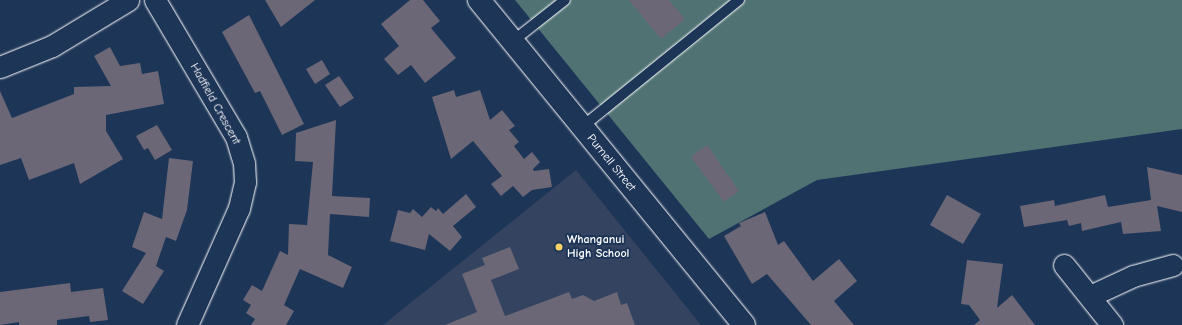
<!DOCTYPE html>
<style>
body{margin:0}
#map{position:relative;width:1182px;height:325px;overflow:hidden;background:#1d3557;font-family:"Comic Neue",sans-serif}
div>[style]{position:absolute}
.built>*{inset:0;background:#344460}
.green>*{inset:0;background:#507273}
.building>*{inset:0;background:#6b6776}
.roads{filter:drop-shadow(0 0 1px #fff) drop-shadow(0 0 1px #fff)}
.service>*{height:10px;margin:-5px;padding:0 5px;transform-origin:5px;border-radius:5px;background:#1d3557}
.minor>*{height:21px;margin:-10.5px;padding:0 10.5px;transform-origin:10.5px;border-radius:10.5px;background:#1d3557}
.secondary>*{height:22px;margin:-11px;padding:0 11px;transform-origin:11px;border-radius:11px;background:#1d3557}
.dots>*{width:11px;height:11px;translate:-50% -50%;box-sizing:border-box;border:2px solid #1d3557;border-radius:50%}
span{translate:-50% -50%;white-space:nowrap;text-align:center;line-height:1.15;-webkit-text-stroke:4px #1d3557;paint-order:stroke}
.street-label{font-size:12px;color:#fff}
.poi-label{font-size:12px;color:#fff;font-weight:700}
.left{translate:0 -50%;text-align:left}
</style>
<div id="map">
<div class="built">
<i style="clip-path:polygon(576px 170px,701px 325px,383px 325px)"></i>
</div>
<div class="green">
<i style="clip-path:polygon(515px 0,1182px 0,1182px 129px,817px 180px,709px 239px)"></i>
</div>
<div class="building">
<i style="clip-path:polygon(265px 0,315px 0,281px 27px)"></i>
<i style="clip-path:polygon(410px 0,423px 0,440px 21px,431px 28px,456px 58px,425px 83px,411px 65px,398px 75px,384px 59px,399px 46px,381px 24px)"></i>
<i style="clip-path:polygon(629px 0,669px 0,685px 19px,661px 39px)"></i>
<i style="clip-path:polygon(249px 15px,304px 124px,282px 135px,260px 91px,255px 93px,222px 32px)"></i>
<i style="clip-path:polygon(110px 47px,120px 66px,140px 63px,142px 74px,158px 71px,164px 104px,106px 115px,106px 131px,123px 159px,80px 184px,74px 163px,29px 180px,21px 158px,0 165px,0 91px,12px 118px,74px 94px,74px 87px,111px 86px,94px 56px)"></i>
<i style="clip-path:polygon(322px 60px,330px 74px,315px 84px,306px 69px)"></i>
<i style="clip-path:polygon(339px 76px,354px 98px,340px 107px,325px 85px)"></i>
<i style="clip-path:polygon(454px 90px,456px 97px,480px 90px,490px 120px,502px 110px,515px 126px,509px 130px,519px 142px,514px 146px,524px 159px,532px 152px,540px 162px,533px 169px,534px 171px,549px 169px,552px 187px,532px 190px,523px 197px,513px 186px,501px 196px,491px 184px,502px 176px,473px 141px,451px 159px,432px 97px)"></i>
<i style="clip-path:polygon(336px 120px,332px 196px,370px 198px,369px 217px,330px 214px,328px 255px,352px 267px,343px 288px,300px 269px,284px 305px,294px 311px,286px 325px,251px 325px,255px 319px,246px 313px,251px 305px,243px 300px,252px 285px,262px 291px,280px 251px,288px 255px,289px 224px,307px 225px,313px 162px,295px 161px,296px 133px)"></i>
<i style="clip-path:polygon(157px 125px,172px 150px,155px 160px,148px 148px,144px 150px,136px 136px)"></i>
<i style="clip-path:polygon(707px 145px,739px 191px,724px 202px,691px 157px)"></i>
<i style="clip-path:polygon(169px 158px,193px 161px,187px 210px,176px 241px,166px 237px,156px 266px,164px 271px,143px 304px,122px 291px,146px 253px,132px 247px,144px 212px,162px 219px)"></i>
<i style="clip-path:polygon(1147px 167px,1182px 175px,1182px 212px,1157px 206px,1161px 231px,1123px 234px,1121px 222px,1082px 231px,1081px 223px,1069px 226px,1067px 220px,1024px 227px,1020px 206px,1054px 200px,1055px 206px,1105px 195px,1108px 207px,1151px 200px)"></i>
<i style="clip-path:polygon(466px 194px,476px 207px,453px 226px,462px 237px,450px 251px,429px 234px,425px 250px,390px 241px,398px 210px,410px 213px,413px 209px,422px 217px,431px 207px,436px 211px,438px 208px,443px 214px)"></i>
<i style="clip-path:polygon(947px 195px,981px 214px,963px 244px,930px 225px)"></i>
<i style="clip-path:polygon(765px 212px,778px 245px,784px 241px,813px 281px,839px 259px,857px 281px,834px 301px,854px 325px,811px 325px,767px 274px,752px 284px,724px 236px,741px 226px,739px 223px)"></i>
<i style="clip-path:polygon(510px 247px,519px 269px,491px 280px,505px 316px,569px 292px,572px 299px,583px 295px,594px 301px,617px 292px,621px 305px,627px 303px,635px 325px,445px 325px,477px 312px,462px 274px,485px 265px,482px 258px)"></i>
<i style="clip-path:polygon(967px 260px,1003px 264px,997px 308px,1012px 295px,1035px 325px,974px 325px,980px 320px,969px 305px,961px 304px)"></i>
<i style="clip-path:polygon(70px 283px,71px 292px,103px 288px,108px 320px,90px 322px,89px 316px,57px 320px,57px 325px,19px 325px,19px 322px,0 325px,0 292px)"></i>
</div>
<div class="roads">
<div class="service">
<i style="left:513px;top:41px;width:66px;rotate:-38.3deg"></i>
<i style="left:582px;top:127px;width:202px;rotate:-39deg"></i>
</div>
<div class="minor">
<i style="left:155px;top:0;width:159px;rotate:59.4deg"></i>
<i style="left:236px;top:137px;width:27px;rotate:73deg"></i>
<i style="left:244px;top:163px;width:19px;rotate:87deg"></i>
<i style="left:245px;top:182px;width:27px;rotate:103deg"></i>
<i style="left:239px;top:208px;width:128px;rotate:114deg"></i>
<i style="left:0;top:67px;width:56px;rotate:-22deg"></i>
<i style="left:52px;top:46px;width:89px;rotate:-31.2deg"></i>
<i style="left:1064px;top:265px;width:77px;rotate:51.3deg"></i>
<i style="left:1090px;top:296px;width:47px;rotate:-24.9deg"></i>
<i style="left:1133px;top:276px;width:41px;rotate:-15.4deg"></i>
</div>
<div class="secondary">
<i style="left:479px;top:0;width:419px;rotate:50.8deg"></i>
</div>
</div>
<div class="dots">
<i style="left:559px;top:247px;background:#ffd166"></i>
</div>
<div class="street-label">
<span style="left:215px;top:104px;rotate:61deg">Hadfield Crescent</span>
<span style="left:611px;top:163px;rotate:51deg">Purnell Street</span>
</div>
<div class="poi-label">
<span class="left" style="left:567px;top:247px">Whanganui<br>High School</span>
</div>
</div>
